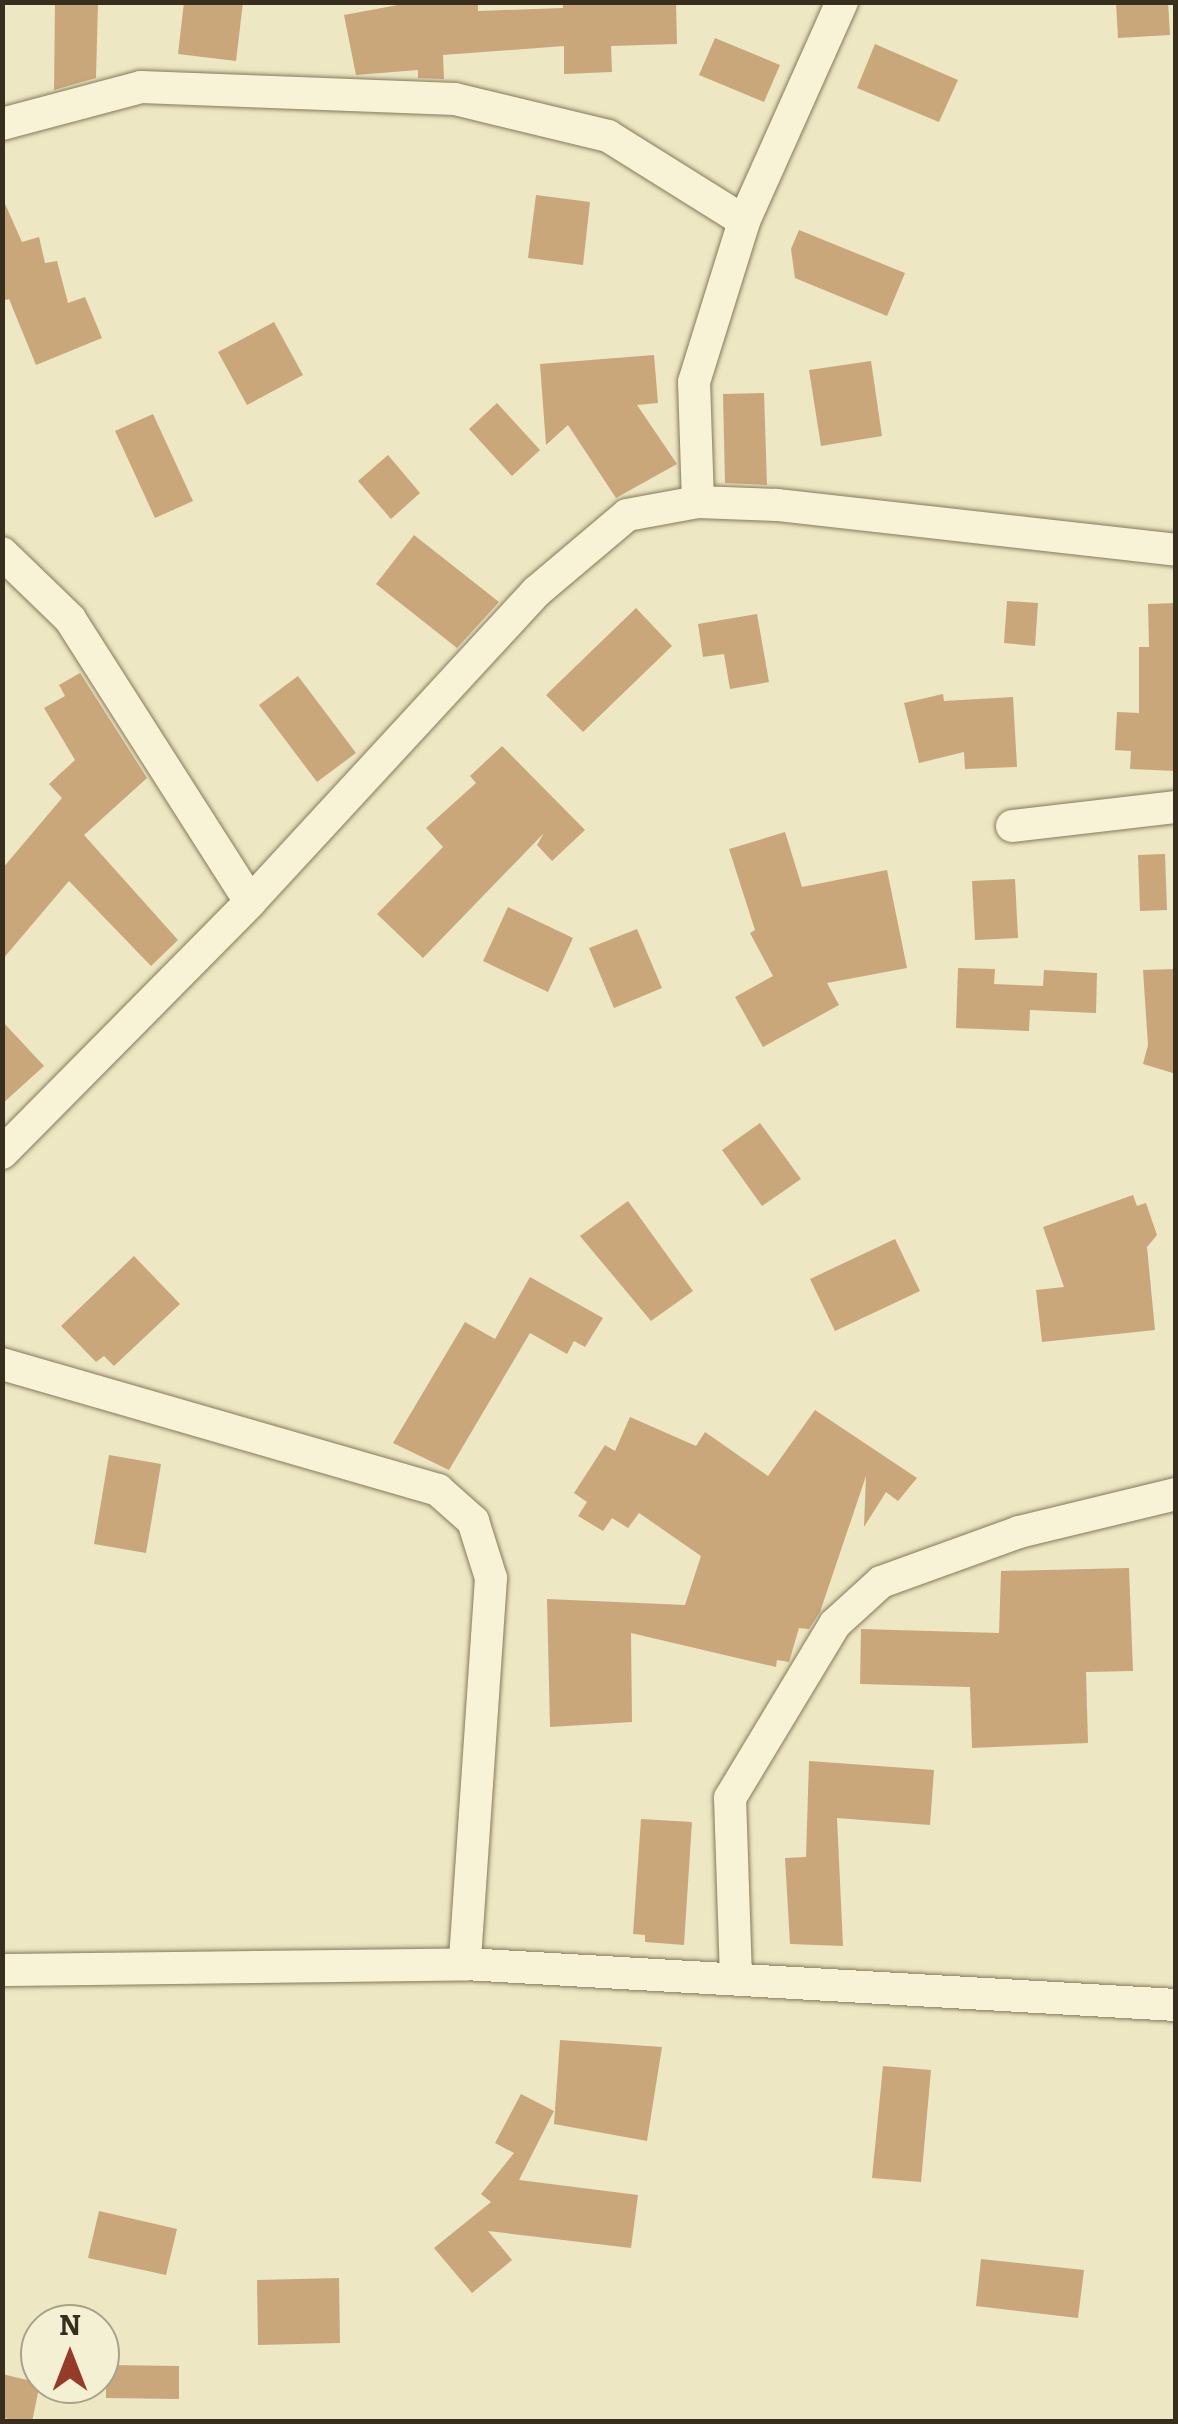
<!DOCTYPE html>
<style>
body{margin:0}
#map{position:relative;width:1178px;height:2424px;overflow:hidden;background:#ede7c3;font-family:Bitter,serif}
div>[style]{position:absolute}
.building>*{inset:0;background:#caa77a}
.roads{filter:drop-shadow(0 0 2px #87795a) drop-shadow(0 0 2px #87795a)}
.street>*{height:32px;margin:-16px;padding:0 16px;transform-origin:16px;border-radius:16px;background:#f8f3d6}
span{translate:-50% -50%;white-space:nowrap;text-align:center;line-height:1.15;-webkit-text-stroke:9px #f4f0d3;paint-order:stroke}
.frame{position:absolute;inset:0;border:5px solid #372e1e;pointer-events:none}
.north{position:absolute;left:20px;top:2304px;width:100px;height:100px;box-sizing:border-box;background:#f4f0d3;border:2px solid #a8a28b;border-radius:50%;rotate:0deg;font-size:28px;font-weight:700;line-height:40px;text-align:center;color:#372e1e}
.north::after{content:'';display:block;margin:auto;width:35px;height:45px;background:#943b2c;clip-path:polygon(50% 0,100% 100%,50% 72%,0 100%)}
</style>
<div id="map">
<div class="building">
<i style="clip-path:polygon(55px 2px,98px 2px,96px 78px,54px 90px)"></i>
<i style="clip-path:polygon(184px 2px,243px 2px,236px 61px,178px 54px)"></i>
<i style="clip-path:polygon(414px 2px,478px 2px,478px 11px,563px 8px,563px 2px,676px 2px,677px 44px,611px 46px,612px 72px,564px 74px,564px 46px,443px 55px,444px 79px,418px 78px,418px 70px,356px 75px,344px 15px)"></i>
<i style="clip-path:polygon(1116px 2px,1168px 2px,1170px 35px,1118px 38px)"></i>
<i style="clip-path:polygon(715px 38px,780px 65px,764px 102px,699px 75px)"></i>
<i style="clip-path:polygon(875px 44px,958px 80px,939px 122px,857px 88px)"></i>
<i style="clip-path:polygon(536px 195px,590px 202px,583px 265px,528px 258px)"></i>
<i style="clip-path:polygon(2px 197px,22px 242px,39px 237px,45px 263px,57px 261px,68px 303px,85px 297px,102px 338px,36px 365px,9px 299px,2px 301px)"></i>
<i style="clip-path:polygon(799px 230px,905px 273px,887px 316px,795px 278px,791px 249px)"></i>
<i style="clip-path:polygon(274px 322px,303px 375px,247px 405px,218px 352px)"></i>
<i style="clip-path:polygon(654px 355px,658px 403px,637px 405px,677px 464px,616px 498px,568px 425px,546px 445px,540px 364px)"></i>
<i style="clip-path:polygon(871px 361px,882px 436px,821px 446px,809px 370px)"></i>
<i style="clip-path:polygon(764px 393px,767px 485px,725px 483px,723px 394px)"></i>
<i style="clip-path:polygon(497px 403px,540px 450px,512px 476px,469px 429px)"></i>
<i style="clip-path:polygon(153px 414px,193px 501px,155px 518px,115px 431px)"></i>
<i style="clip-path:polygon(388px 455px,420px 493px,391px 519px,358px 481px)"></i>
<i style="clip-path:polygon(414px 535px,499px 602px,457px 648px,376px 584px)"></i>
<i style="clip-path:polygon(1007px 601px,1038px 603px,1035px 646px,1004px 643px)"></i>
<i style="clip-path:polygon(1176px 603px,1176px 771px,1130px 769px,1131px 751px,1115px 750px,1117px 712px,1139px 713px,1139px 647px,1149px 647px,1148px 604px)"></i>
<i style="clip-path:polygon(636px 608px,672px 646px,583px 732px,546px 695px)"></i>
<i style="clip-path:polygon(757px 614px,769px 682px,730px 689px,724px 654px,703px 657px,698px 624px)"></i>
<i style="clip-path:polygon(80px 673px,147px 778px,84px 835px,178px 940px,151px 966px,69px 881px,2px 960px,2px 869px,62px 798px,49px 784px,75px 760px,44px 708px,65px 696px,59px 685px)"></i>
<i style="clip-path:polygon(298px 676px,356px 753px,317px 782px,259px 705px)"></i>
<i style="clip-path:polygon(943px 694px,944px 701px,1013px 697px,1017px 767px,965px 769px,964px 752px,919px 763px,904px 703px)"></i>
<i style="clip-path:polygon(502px 746px,585px 830px,552px 861px,537px 845px,544px 833px,423px 958px,377px 914px,443px 847px,426px 828px,476px 783px,470px 776px)"></i>
<i style="clip-path:polygon(785px 832px,802px 887px,887px 870px,907px 968px,827px 983px,839px 1005px,763px 1047px,735px 997px,773px 976px,750px 933px,755px 930px,729px 849px)"></i>
<i style="clip-path:polygon(1165px 854px,1167px 910px,1140px 911px,1138px 855px)"></i>
<i style="clip-path:polygon(1015px 879px,1018px 938px,975px 940px,972px 881px)"></i>
<i style="clip-path:polygon(508px 907px,573px 938px,548px 992px,483px 961px)"></i>
<i style="clip-path:polygon(637px 929px,662px 988px,614px 1008px,589px 948px)"></i>
<i style="clip-path:polygon(958px 968px,995px 969px,994px 984px,1043px 986px,1044px 970px,1097px 973px,1096px 1013px,1030px 1010px,1029px 1031px,956px 1028px)"></i>
<i style="clip-path:polygon(1176px 969px,1176px 1074px,1143px 1064px,1148px 1045px,1143px 970px)"></i>
<i style="clip-path:polygon(2px 1021px,44px 1066px,2px 1104px)"></i>
<i style="clip-path:polygon(760px 1123px,801px 1179px,762px 1206px,722px 1150px)"></i>
<i style="clip-path:polygon(1133px 1195px,1137px 1206px,1146px 1203px,1157px 1235px,1147px 1247px,1155px 1330px,1042px 1342px,1036px 1290px,1064px 1287px,1043px 1227px)"></i>
<i style="clip-path:polygon(628px 1201px,693px 1291px,651px 1321px,580px 1236px)"></i>
<i style="clip-path:polygon(895px 1239px,920px 1291px,835px 1331px,810px 1279px)"></i>
<i style="clip-path:polygon(134px 1256px,180px 1304px,114px 1366px,104px 1356px,96px 1362px,61px 1326px)"></i>
<i style="clip-path:polygon(530px 1277px,603px 1318px,585px 1347px,574px 1341px,567px 1354px,530px 1333px,449px 1470px,393px 1443px,465px 1322px,495px 1339px)"></i>
<i style="clip-path:polygon(815px 1410px,917px 1478px,898px 1501px,886px 1492px,864px 1527px,866px 1476px,820px 1612px,809px 1629px,799px 1628px,789px 1662px,777px 1660px,776px 1667px,631px 1633px,632px 1722px,550px 1727px,547px 1599px,685px 1605px,701px 1556px,639px 1513px,628px 1528px,612px 1518px,603px 1531px,578px 1516px,587px 1502px,574px 1493px,605px 1445px,615px 1451px,630px 1417px,696px 1446px,705px 1432px,768px 1476px)"></i>
<i style="clip-path:polygon(109px 1455px,161px 1464px,146px 1553px,94px 1544px)"></i>
<i style="clip-path:polygon(1129px 1568px,1133px 1671px,1086px 1672px,1088px 1743px,972px 1748px,970px 1687px,860px 1684px,861px 1629px,999px 1633px,1001px 1571px)"></i>
<i style="clip-path:polygon(809px 1761px,934px 1770px,930px 1825px,837px 1818px,843px 1946px,790px 1944px,785px 1858px,806px 1857px)"></i>
<i style="clip-path:polygon(641px 1819px,692px 1822px,684px 1945px,645px 1942px,645px 1935px,633px 1934px)"></i>
<i style="clip-path:polygon(560px 2040px,662px 2047px,647px 2141px,554px 2124px)"></i>
<i style="clip-path:polygon(883px 2066px,931px 2070px,921px 2182px,872px 2178px)"></i>
<i style="clip-path:polygon(521px 2094px,554px 2111px,519px 2180px,638px 2195px,631px 2248px,488px 2231px,512px 2260px,472px 2293px,434px 2248px,491px 2202px,481px 2194px,514px 2153px,495px 2143px)"></i>
<i style="clip-path:polygon(99px 2211px,177px 2229px,166px 2275px,88px 2258px)"></i>
<i style="clip-path:polygon(981px 2259px,1084px 2270px,1078px 2318px,976px 2306px)"></i>
<i style="clip-path:polygon(339px 2278px,340px 2343px,258px 2345px,257px 2280px)"></i>
<i style="clip-path:polygon(106px 2365px,179px 2366px,179px 2399px,106px 2398px)"></i>
<i style="clip-path:polygon(2px 2374px,40px 2383px,32px 2422px,2px 2418px)"></i>
</div>
<div class="roads">
<div class="street">
<i style="left:2px;top:124px;width:144px;rotate:-14.9deg"></i>
<i style="left:141px;top:87px;width:314px;rotate:2.2deg"></i>
<i style="left:455px;top:99px;width:157px;rotate:13.6deg"></i>
<i style="left:608px;top:136px;width:160px;rotate:32deg"></i>
<i style="left:698px;top:502px;width:120px;rotate:-91.9deg"></i>
<i style="left:694px;top:382px;width:169px;rotate:-72.7deg"></i>
<i style="left:744px;top:221px;width:240px;rotate:-65.9deg"></i>
<i style="left:2px;top:553px;width:95px;rotate:44.1deg"></i>
<i style="left:70px;top:619px;width:335px;rotate:57.5deg"></i>
<i style="left:1012px;top:826px;width:165px;rotate:-6.6deg"></i>
<i style="left:2px;top:1153px;width:353px;rotate:-45.3deg"></i>
<i style="left:250px;top:902px;width:422px;rotate:-47.3deg"></i>
<i style="left:536px;top:592px;width:119px;rotate:-40.2deg"></i>
<i style="left:627px;top:515px;width:72px;rotate:-10.4deg"></i>
<i style="left:698px;top:502px;width:79px;rotate:2.2deg"></i>
<i style="left:777px;top:505px;width:402px;rotate:6.4deg"></i>
<i style="left:2px;top:1364px;width:454px;rotate:16.1deg"></i>
<i style="left:438px;top:1490px;width:47px;rotate:41.5deg"></i>
<i style="left:473px;top:1521px;width:60px;rotate:72.5deg"></i>
<i style="left:491px;top:1578px;width:387px;rotate:93.9deg"></i>
<i style="left:2px;top:1970px;width:463px;rotate:-0.7deg"></i>
<i style="left:465px;top:1964px;width:712px;rotate:3.3deg"></i>
<i style="left:736px;top:1978px;width:180px;rotate:-91.9deg"></i>
<i style="left:730px;top:1798px;width:203px;rotate:-58.9deg"></i>
<i style="left:835px;top:1624px;width:62px;rotate:-42.4deg"></i>
<i style="left:881px;top:1582px;width:147px;rotate:-19.9deg"></i>
<i style="left:1019px;top:1532px;width:162px;rotate:-13.6deg"></i>
</div>
</div>
<div class="frame"></div>
<div class="north">N</div>
</div>
